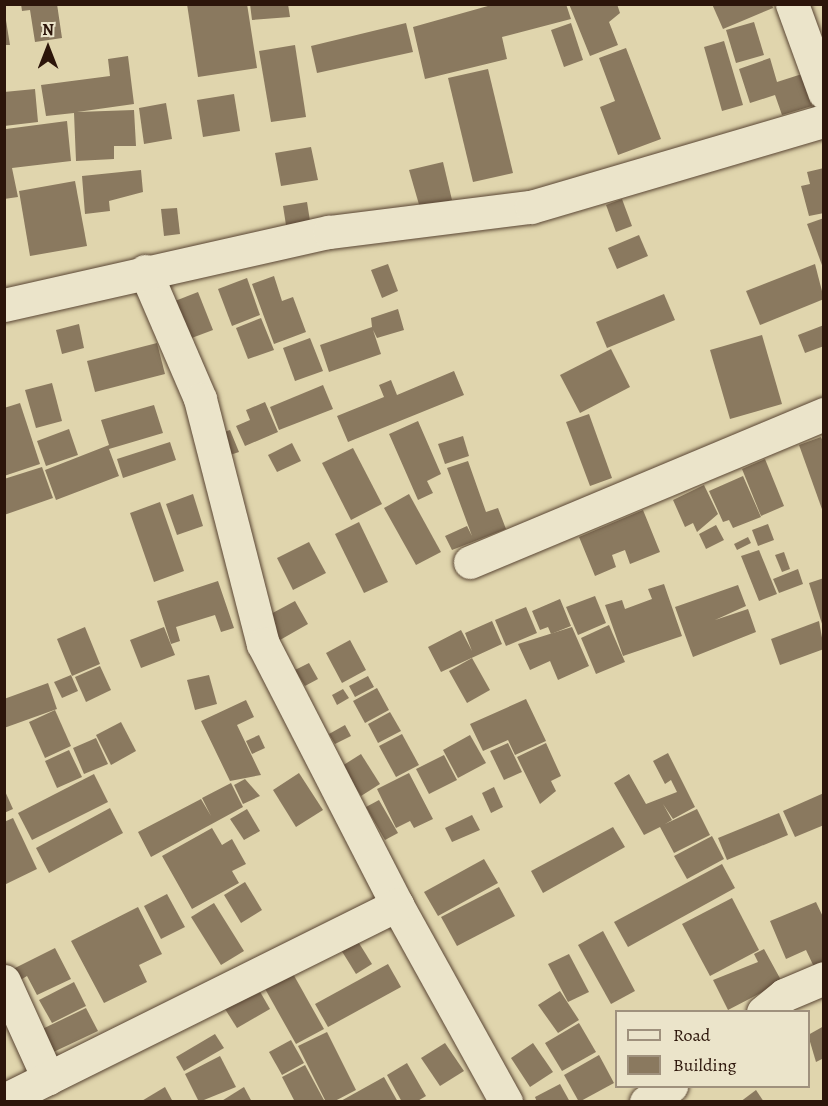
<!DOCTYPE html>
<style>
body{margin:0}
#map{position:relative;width:828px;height:1106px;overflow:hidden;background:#e0d5ad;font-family:Alegreya,serif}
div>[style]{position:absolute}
.building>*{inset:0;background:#8a795f}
.roads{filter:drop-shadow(0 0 2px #594533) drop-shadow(0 0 2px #594533)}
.street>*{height:33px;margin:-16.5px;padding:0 16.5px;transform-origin:16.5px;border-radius:16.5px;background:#ebe4ca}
span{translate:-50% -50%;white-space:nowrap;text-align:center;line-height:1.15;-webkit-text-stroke:6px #ebe4ca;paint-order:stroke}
.frame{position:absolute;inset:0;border:6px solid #2c150a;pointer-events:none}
.legend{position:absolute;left:615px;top:1010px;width:195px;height:78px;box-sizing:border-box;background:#ebe4ca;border:2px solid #9f917d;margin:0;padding:8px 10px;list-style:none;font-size:18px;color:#2c150a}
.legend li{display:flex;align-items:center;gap:12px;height:30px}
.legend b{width:30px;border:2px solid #9f917d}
.north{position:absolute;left:18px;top:18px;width:60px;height:60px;-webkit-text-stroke:4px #ebe4ca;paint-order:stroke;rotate:0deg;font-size:16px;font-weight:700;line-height:24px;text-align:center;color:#2c150a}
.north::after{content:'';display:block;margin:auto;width:21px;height:27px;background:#2c150a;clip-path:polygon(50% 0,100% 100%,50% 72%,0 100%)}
</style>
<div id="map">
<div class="building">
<i style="clip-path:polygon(21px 4px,57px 4px,62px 38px,35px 42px,30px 10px,22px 11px)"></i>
<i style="clip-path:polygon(187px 4px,247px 4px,257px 68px,198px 77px)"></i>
<i style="clip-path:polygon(250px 4px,288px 4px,290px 17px,252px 20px)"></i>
<i style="clip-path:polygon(495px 4px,566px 4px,571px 19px,502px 37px,507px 59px,425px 79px,413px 27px)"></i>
<i style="clip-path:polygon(569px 4px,617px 4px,620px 13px,609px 22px,618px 45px,590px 56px)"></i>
<i style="clip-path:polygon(712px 4px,772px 4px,773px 8px,723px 29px)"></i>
<i style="clip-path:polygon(4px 8px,10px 45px,4px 45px)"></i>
<i style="clip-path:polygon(754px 22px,764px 55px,736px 63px,726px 30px)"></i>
<i style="clip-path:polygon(406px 23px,413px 52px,317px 73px,311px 46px)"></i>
<i style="clip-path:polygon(571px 23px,583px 60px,564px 67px,551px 30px)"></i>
<i style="clip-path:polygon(724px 41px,743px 105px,722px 111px,704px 47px)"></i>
<i style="clip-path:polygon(295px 45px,306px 117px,271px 122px,259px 51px)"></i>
<i style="clip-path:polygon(626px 48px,661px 139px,618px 155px,600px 107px,615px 101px,599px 58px)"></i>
<i style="clip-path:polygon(128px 56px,134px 104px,77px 112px,134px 110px,136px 146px,114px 146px,114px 159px,76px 161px,74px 113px,46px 116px,41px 85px,110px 76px,108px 59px)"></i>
<i style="clip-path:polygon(770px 58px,777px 82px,802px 74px,812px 106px,782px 115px,775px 95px,750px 103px,739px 69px)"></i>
<i style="clip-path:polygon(488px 69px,513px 173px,473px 182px,448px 78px)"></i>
<i style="clip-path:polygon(35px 89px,38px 122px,4px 126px,4px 92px)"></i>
<i style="clip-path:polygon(234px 94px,240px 131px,203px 137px,197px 100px)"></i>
<i style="clip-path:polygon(166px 103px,172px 139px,144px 144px,139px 108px)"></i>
<i style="clip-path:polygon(67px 121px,71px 161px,12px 168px,18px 197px,4px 199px,6px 129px)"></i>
<i style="clip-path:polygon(311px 147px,318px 180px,281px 186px,275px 153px)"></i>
<i style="clip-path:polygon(443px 162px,452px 200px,420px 208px,409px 170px)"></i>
<i style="clip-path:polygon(824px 168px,824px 213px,809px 216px,801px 186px,810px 184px,807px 172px)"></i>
<i style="clip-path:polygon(141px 170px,143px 192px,109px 201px,110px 211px,85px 214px,82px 176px)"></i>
<i style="clip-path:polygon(75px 181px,87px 246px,30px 256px,19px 191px)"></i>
<i style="clip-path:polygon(622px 199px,632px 226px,616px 232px,606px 205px)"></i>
<i style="clip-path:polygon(307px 202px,310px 221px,286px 225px,283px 206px)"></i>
<i style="clip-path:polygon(177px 208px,180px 234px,164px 236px,161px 209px)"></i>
<i style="clip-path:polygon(824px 218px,824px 268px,823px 268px,807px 224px)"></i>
<i style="clip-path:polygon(639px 235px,648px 256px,617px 269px,608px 248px)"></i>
<i style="clip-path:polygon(388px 264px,398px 291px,382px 298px,371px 270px)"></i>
<i style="clip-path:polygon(815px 264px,824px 299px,760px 325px,746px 291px)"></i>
<i style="clip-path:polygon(274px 276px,282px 301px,293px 297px,306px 332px,274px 344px,252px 284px)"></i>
<i style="clip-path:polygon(247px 278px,260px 315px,232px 326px,218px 289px)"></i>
<i style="clip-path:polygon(198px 292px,213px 330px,189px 339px,175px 301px)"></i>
<i style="clip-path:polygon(664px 294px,675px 320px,607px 348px,596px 322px)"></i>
<i style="clip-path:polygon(398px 309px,404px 330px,377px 338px,373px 330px,381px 354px,329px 372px,320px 345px,372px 327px,371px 318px)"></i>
<i style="clip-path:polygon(261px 318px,274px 350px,248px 359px,236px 328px)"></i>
<i style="clip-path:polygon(79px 324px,84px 348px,62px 354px,56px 330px)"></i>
<i style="clip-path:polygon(824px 325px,824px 346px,805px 353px,798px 335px)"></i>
<i style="clip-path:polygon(762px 335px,782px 404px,730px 419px,710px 350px)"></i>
<i style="clip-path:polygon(310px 338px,323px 371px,295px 381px,283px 348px)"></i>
<i style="clip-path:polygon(157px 343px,165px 374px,95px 392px,87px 361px)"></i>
<i style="clip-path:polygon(611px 349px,630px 387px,580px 413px,560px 375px)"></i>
<i style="clip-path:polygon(454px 371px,464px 395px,348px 442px,337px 416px,384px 397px,379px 385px,391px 380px,397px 395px)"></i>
<i style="clip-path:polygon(52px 383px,62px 421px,36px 428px,25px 390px)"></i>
<i style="clip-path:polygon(323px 385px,333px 409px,279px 430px,270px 407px)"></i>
<i style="clip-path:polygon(265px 402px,278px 432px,245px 446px,236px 426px,250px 420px,246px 410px)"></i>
<i style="clip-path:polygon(20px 403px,40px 464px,4px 476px,4px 408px)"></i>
<i style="clip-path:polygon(154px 405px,163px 433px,109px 449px,119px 476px,56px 500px,45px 470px,109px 445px,101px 420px)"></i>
<i style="clip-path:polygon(589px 414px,612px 478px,590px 486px,566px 422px)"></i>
<i style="clip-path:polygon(418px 421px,441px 474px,427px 481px,433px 493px,418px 500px,389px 434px)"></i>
<i style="clip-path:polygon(69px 429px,78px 455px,46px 466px,37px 441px)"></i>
<i style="clip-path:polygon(230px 430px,239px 452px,227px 456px,218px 434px)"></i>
<i style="clip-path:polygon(463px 436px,469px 456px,445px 464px,438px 444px)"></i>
<i style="clip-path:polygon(821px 437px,824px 444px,823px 512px,799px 445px)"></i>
<i style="clip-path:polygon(170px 442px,176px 460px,123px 478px,117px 459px)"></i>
<i style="clip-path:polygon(292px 443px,301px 461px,277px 472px,268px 455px)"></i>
<i style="clip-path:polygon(353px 448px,382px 504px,351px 520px,322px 463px)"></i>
<i style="clip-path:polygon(765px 459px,784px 506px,761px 516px,742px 469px)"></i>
<i style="clip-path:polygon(468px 461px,486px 512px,498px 508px,506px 529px,452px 550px,445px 536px,467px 526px,472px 536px,447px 468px)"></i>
<i style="clip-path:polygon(42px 467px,53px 498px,4px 515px,4px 479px)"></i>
<i style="clip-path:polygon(743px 476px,761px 517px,733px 528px,729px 520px,723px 522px,709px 491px)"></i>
<i style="clip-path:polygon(704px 485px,718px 514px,697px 532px,693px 523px,685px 527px,673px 500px)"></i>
<i style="clip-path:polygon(193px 494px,203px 526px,177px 535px,166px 504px)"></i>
<i style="clip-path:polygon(409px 494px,441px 552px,416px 565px,384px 508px)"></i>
<i style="clip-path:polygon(160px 502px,184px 571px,154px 582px,130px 513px)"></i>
<i style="clip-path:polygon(643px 510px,660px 552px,630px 564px,625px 550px,612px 555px,616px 567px,595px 576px,579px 537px)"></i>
<i style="clip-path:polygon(359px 522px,388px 582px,364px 593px,335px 534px)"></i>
<i style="clip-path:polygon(768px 524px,774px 540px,758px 546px,752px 530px)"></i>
<i style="clip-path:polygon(716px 525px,724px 540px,706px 549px,699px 534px)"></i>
<i style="clip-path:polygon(748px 537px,751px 543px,737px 550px,734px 544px)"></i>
<i style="clip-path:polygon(309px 542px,326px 573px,293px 590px,277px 558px)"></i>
<i style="clip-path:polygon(759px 550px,777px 594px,759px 601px,741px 556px)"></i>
<i style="clip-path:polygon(784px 552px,790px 569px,782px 572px,775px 555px)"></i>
<i style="clip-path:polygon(798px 569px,803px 584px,779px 593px,773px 579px)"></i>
<i style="clip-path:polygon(824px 578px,824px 627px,823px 627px,809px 583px)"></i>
<i style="clip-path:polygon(218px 581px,234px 628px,221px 632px,215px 615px,176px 627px,180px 641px,171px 644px,157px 601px)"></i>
<i style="clip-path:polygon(664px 584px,682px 636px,623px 656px,605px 605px,622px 600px,625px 609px,652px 599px,648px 589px)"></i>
<i style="clip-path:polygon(738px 585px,746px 606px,715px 620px,748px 609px,756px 632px,693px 657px,675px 607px)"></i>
<i style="clip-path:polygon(595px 596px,606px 623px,578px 635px,566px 607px)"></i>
<i style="clip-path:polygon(560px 599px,571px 626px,551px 634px,548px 627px,540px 630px,532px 611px)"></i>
<i style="clip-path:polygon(295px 601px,308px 624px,280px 640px,267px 616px)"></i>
<i style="clip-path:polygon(526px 607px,537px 633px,506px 646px,495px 620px)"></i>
<i style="clip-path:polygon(492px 621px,502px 644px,441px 672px,428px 647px,461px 630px,472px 651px,465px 633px)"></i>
<i style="clip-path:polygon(819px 621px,824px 649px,780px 665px,771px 639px)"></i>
<i style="clip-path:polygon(609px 625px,625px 662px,596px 674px,581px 638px)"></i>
<i style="clip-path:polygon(85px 627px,100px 664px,72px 676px,57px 639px)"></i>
<i style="clip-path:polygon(164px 627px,175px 655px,141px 668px,130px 640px)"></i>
<i style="clip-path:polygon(572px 627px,589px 666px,558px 680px,550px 661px,530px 670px,518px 644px)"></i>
<i style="clip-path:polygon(350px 640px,366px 670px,342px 683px,326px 653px)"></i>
<i style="clip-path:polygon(472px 658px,490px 690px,467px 703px,449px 671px)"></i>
<i style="clip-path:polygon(309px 663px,318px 679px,305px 686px,295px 670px)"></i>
<i style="clip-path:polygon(100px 666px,111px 690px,86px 702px,75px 677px)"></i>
<i style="clip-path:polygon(71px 675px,78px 691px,62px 698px,54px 682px)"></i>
<i style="clip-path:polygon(209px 675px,217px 704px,195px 710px,187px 680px)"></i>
<i style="clip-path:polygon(368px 676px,374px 687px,355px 697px,349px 686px)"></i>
<i style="clip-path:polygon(48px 683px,57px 709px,4px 728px,4px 699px)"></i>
<i style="clip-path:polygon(377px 688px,389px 710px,365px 723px,353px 701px)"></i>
<i style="clip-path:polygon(343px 689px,349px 698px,337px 705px,332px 695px)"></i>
<i style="clip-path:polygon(526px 699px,546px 741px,515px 755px,508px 740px,483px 751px,470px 724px)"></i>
<i style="clip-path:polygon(246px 700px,254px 717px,237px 725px,261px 775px,230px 781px,201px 721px)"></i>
<i style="clip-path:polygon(55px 710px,71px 746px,45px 758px,29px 722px)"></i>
<i style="clip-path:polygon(390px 712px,401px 731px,378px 743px,368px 724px)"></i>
<i style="clip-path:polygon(121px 722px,136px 751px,111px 765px,96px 735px)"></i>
<i style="clip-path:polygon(345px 725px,351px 736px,335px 744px,329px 734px)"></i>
<i style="clip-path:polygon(402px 734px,419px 765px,396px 777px,379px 746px)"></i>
<i style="clip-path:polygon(259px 735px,265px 748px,252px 754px,246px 741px)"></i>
<i style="clip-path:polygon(470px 735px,486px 763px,458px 778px,443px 750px)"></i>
<i style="clip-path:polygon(96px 738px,108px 764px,84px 774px,73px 748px)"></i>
<i style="clip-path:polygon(508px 743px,522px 772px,504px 780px,490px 751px)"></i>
<i style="clip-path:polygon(546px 743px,561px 776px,551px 781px,556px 791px,540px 804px,517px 757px)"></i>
<i style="clip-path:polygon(69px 750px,82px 777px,57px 788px,45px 761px)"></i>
<i style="clip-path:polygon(668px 753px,695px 807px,673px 819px,663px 804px,672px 820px,665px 824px,697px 809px,710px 835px,674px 853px,660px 827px,644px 835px,614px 783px,629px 774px,646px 804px,677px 792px,671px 780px,665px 784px,653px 761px)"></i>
<i style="clip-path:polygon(361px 754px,380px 784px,361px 796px,342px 766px)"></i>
<i style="clip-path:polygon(444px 755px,457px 780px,429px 794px,416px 769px)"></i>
<i style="clip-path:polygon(299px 773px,323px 810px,296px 827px,273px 790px)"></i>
<i style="clip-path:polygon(409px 773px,433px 819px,414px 828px,410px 821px,396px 828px,377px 789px)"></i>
<i style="clip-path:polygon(94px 774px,108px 802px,32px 840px,18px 813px)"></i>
<i style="clip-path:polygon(245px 779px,260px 796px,243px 804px,234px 785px)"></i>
<i style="clip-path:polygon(231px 783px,243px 807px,151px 857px,138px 832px,201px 799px,211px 816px,202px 798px)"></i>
<i style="clip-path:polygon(494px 787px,503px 807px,491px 813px,482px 793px)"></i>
<i style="clip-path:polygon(4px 789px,13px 809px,4px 813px)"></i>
<i style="clip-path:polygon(824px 793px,824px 825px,795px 837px,783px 811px)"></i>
<i style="clip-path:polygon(379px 800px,398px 833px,385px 840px,366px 807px)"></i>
<i style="clip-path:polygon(110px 808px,123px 833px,49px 873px,36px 848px)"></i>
<i style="clip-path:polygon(247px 809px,260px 831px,244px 840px,230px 819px)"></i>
<i style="clip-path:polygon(779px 813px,788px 835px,727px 860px,718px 838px)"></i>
<i style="clip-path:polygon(472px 815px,480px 830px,452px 842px,445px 828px)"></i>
<i style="clip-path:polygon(13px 818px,37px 869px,4px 885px,4px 822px)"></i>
<i style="clip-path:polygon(613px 827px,625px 847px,543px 893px,531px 871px)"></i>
<i style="clip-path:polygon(212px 828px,222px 845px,232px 839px,246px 864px,232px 871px,239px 883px,192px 909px,162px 856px)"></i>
<i style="clip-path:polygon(712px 836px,724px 859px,687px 879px,674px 856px)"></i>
<i style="clip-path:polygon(484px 859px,498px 883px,438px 916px,424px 892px)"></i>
<i style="clip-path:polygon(722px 864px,735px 888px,628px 947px,614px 922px)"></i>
<i style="clip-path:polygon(245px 882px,262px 910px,241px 923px,224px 895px)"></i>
<i style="clip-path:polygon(499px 887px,515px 916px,457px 946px,441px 917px)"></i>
<i style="clip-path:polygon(167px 894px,185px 927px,161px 939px,144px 906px)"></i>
<i style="clip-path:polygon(732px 898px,759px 950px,710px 976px,682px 924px)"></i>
<i style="clip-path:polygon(816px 902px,824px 919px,824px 966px,815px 969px,806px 950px,786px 959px,770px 921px)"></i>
<i style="clip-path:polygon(214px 903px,244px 951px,221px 965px,191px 917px)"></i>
<i style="clip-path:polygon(138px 907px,162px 954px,139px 965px,147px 982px,104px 1003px,71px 941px)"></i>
<i style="clip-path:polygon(603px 931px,635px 991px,611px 1004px,578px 945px)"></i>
<i style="clip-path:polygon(354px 935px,372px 964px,356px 974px,338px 945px)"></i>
<i style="clip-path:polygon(55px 948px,71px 979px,37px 995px,27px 976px,17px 982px,11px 970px)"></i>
<i style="clip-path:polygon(764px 949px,782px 982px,728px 1010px,713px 980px,758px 962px,754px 954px)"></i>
<i style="clip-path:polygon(569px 954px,589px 992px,568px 1002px,548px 964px)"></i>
<i style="clip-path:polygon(388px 964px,401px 987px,328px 1027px,315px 1004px)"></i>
<i style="clip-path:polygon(292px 972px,324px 1029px,296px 1044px,264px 987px)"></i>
<i style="clip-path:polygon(74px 982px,86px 1006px,52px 1023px,39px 1000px)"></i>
<i style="clip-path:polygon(259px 990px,270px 1009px,237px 1028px,225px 1009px)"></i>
<i style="clip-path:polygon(560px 991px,579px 1020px,558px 1033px,538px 1005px)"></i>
<i style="clip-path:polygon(86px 1008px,98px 1031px,45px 1056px,34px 1033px)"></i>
<i style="clip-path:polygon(579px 1023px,596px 1052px,562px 1071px,545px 1043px)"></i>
<i style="clip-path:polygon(824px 1026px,824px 1058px,816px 1062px,808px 1035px)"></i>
<i style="clip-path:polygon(327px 1032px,356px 1090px,333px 1102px,326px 1102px,298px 1046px)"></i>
<i style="clip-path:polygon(215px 1034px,224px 1048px,184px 1071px,176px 1057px)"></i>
<i style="clip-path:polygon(291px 1040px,304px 1063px,282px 1075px,269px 1052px)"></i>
<i style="clip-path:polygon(445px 1043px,464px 1071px,440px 1086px,421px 1058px)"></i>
<i style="clip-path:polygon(533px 1043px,553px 1072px,530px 1087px,511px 1058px)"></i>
<i style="clip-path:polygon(599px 1055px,614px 1083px,579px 1102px,564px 1075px)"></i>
<i style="clip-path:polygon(220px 1056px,236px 1087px,199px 1102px,185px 1074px)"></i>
<i style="clip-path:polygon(407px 1063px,426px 1096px,416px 1102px,402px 1102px,387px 1075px)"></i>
<i style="clip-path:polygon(305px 1065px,325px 1102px,295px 1102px,282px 1077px)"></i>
<i style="clip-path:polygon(384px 1077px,398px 1102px,339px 1102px)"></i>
<i style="clip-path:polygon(560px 1084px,570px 1102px,537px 1102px,535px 1097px)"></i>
<i style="clip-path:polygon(165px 1087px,173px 1102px,140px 1102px)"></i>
<i style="clip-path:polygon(244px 1087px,252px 1102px,220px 1102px)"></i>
<i style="clip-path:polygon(756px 1090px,764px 1102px,740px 1102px)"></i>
</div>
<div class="roads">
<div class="street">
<i style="left:792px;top:4px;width:94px;rotate:70deg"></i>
<i style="left:145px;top:271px;width:139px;rotate:66.7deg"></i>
<i style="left:200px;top:399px;width:253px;rotate:75.6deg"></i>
<i style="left:263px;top:644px;width:293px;rotate:62.8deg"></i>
<i style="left:397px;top:905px;width:225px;rotate:61deg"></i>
<i style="left:4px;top:305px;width:333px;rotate:-12.7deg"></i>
<i style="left:329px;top:232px;width:204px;rotate:-7.1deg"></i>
<i style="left:531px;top:207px;width:305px;rotate:-16.4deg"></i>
<i style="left:470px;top:562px;width:384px;rotate:-22.7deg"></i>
<i style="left:4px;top:981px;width:107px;rotate:65.6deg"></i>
<i style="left:763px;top:1012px;width:27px;rotate:-39deg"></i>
<i style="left:784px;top:995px;width:43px;rotate:-23deg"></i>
<i style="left:4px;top:1100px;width:439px;rotate:-26.4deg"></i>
<i style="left:646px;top:1102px;width:30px;rotate:-33deg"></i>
</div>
</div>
<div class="frame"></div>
<ul class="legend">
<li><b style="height:8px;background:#ebe4ca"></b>Road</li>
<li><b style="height:16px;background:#8a795f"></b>Building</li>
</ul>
<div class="north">N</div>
</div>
